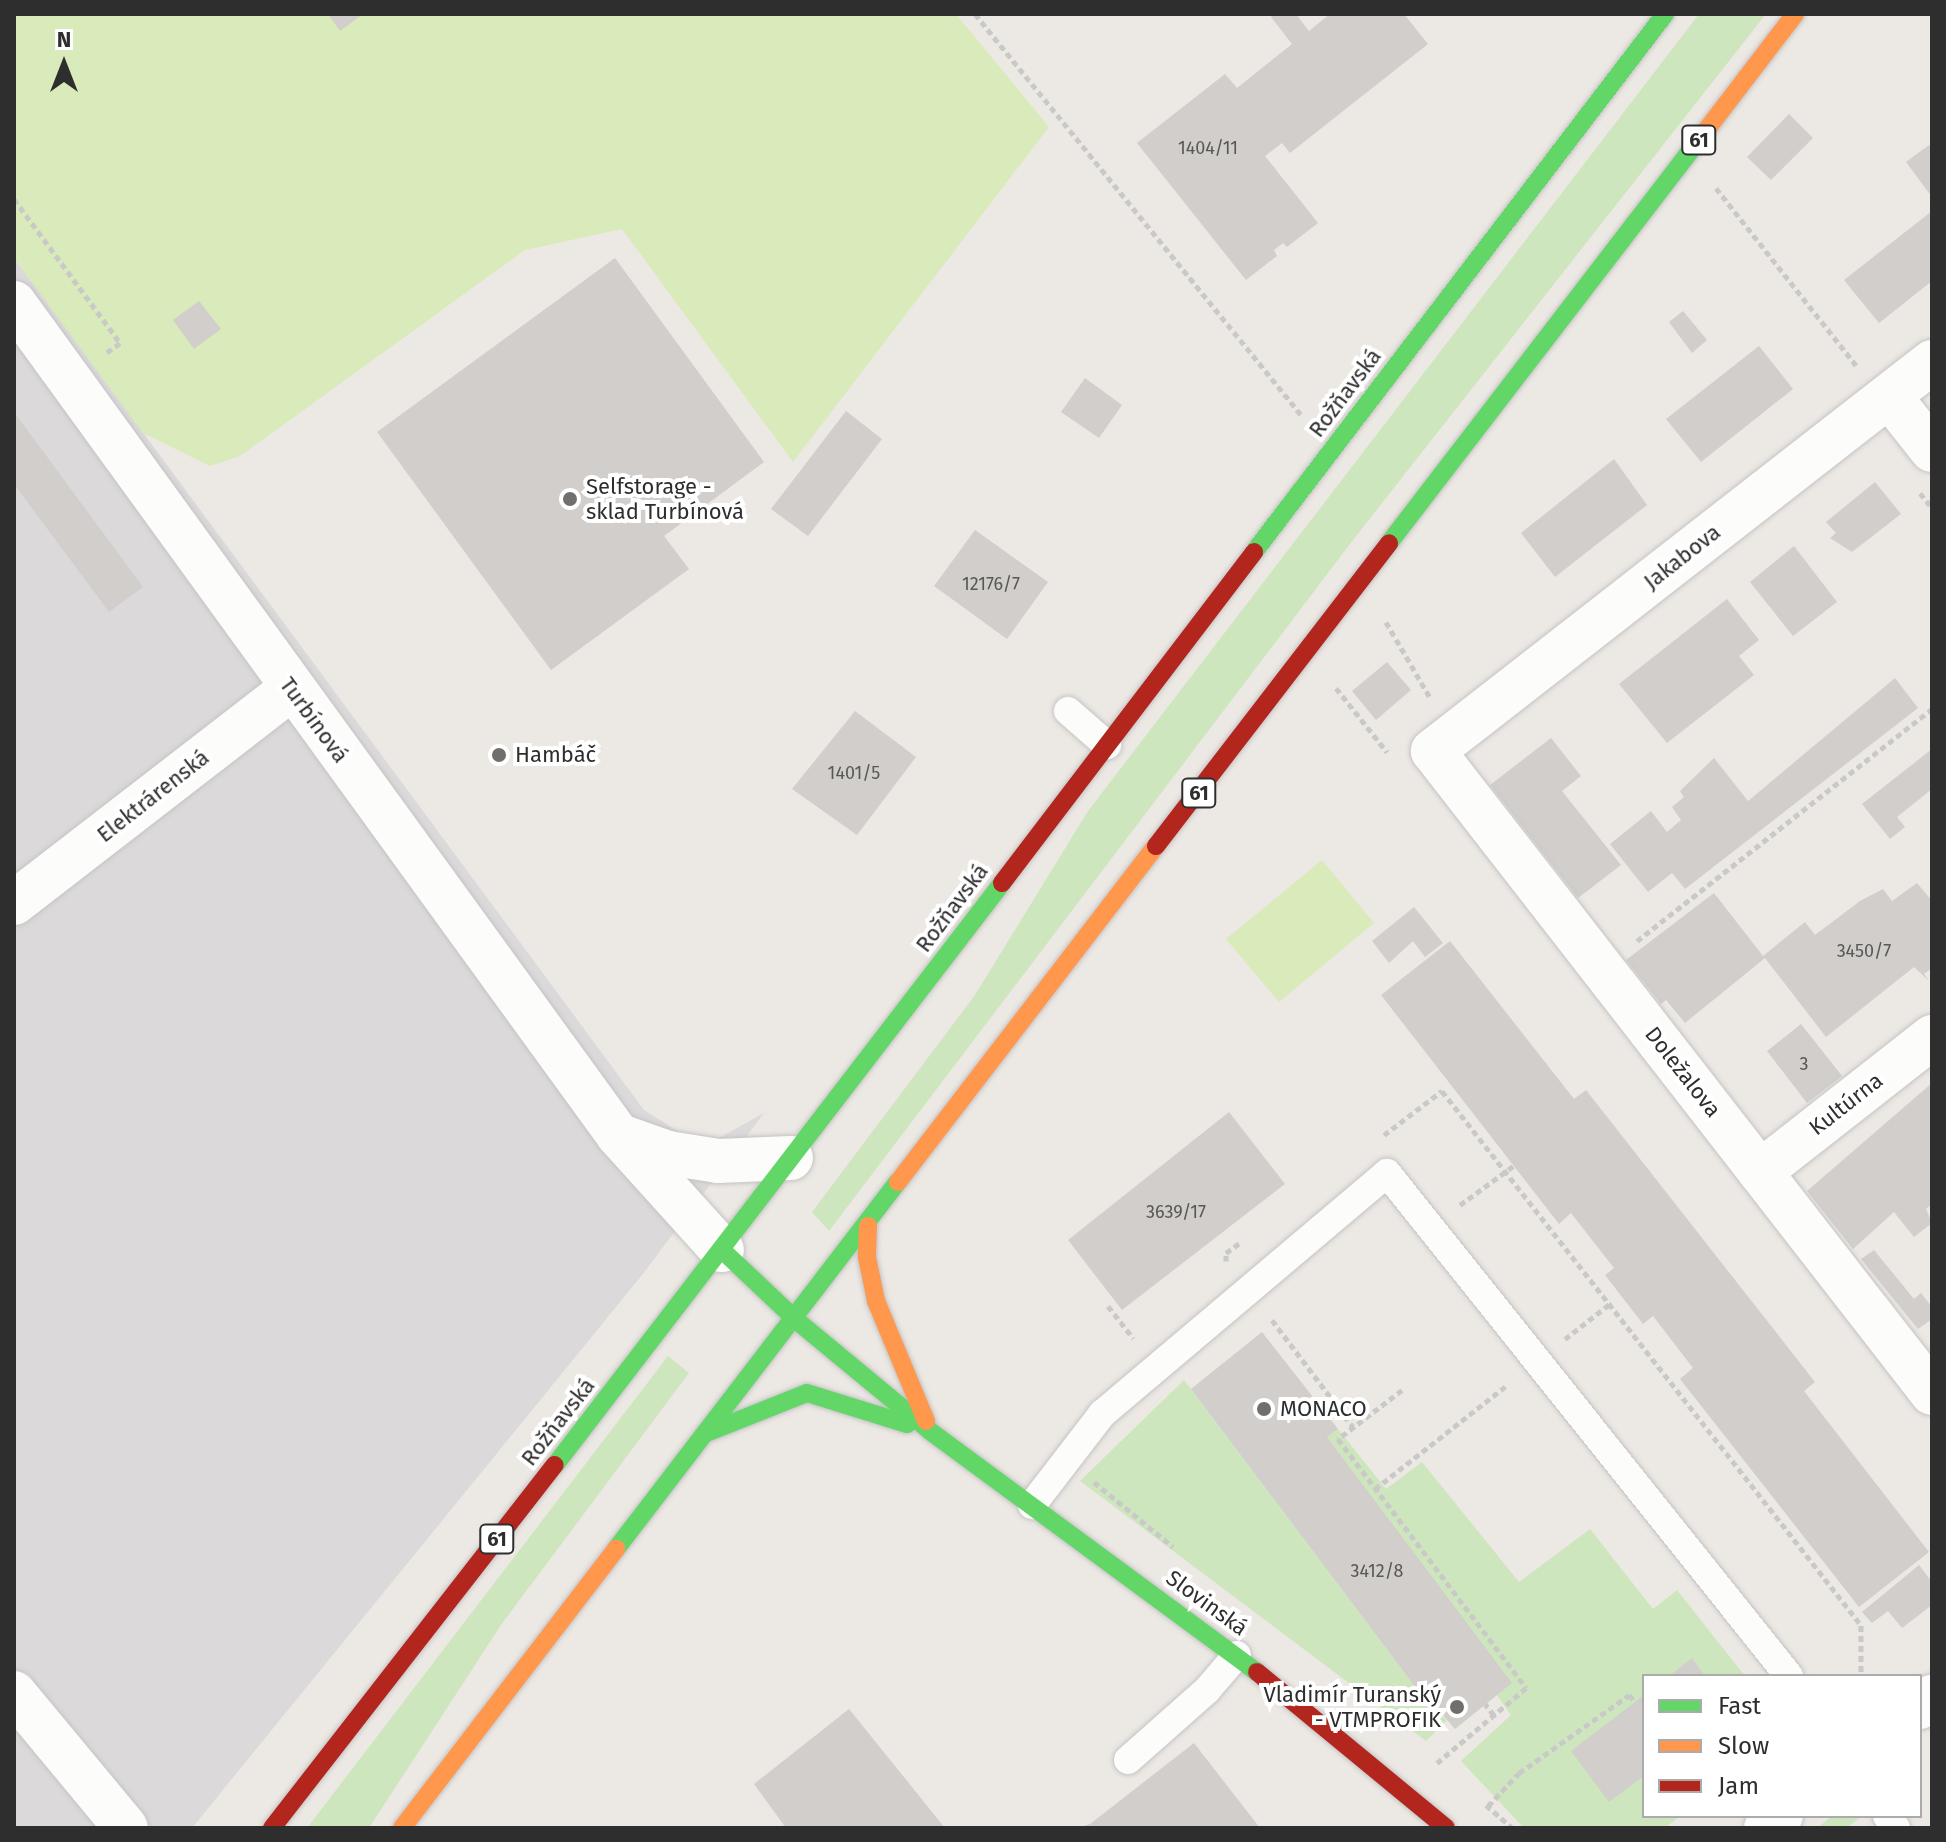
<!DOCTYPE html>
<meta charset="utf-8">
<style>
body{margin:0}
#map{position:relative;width:1946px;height:1842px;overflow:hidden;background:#ece8e4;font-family:"Fira Sans",sans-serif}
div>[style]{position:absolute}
.industrial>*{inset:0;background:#dcd9db}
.green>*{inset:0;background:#cee6be}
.pitch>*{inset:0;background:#d9eabb}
.building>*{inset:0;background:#d1cecb}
.path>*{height:5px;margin-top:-2.5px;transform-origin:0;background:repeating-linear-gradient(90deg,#c9c9c8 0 6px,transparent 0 10px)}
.roads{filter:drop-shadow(0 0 2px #c5c4c5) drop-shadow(0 0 2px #c5c4c5)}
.lane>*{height:28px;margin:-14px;padding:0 14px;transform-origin:14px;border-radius:14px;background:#fcfcfb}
.street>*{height:44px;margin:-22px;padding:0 22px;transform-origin:22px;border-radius:22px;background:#fcfcfb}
.fast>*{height:18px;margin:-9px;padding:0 9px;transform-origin:9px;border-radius:9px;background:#63d668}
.slow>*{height:18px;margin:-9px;padding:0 9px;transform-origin:9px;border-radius:9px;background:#ff974d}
.jam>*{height:18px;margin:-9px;padding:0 9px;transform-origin:9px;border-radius:9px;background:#b3261e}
.dots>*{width:22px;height:22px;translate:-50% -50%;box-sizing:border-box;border:4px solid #fff;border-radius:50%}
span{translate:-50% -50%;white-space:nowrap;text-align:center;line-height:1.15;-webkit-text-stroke:8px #fff;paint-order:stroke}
.number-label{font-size:18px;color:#585857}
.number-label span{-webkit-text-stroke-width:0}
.shield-label span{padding:2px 6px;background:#fff;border:2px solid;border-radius:6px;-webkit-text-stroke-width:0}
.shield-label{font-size:20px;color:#2e2e2e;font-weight:700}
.street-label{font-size:22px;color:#2e2e2e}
.poi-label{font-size:22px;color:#2e2e2e}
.left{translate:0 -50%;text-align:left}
.right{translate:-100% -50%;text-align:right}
.frame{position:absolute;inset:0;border:16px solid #2e2e2e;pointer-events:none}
.legend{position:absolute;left:1642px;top:1674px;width:280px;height:144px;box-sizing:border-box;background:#fff;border:2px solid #ababab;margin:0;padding:10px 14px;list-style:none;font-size:24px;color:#2e2e2e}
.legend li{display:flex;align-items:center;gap:16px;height:40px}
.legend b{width:40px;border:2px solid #ababab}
.north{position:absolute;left:24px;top:24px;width:80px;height:80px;-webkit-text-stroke:6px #fff;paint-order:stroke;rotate:0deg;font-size:22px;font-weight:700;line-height:32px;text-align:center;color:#2e2e2e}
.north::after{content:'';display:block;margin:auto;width:28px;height:36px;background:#2e2e2e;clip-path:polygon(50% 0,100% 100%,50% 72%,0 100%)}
</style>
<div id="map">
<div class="industrial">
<i style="clip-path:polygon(14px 258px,644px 1110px,681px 1133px,719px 1138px,764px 1113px,642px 1275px,192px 1828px,14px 1828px)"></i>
</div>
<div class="green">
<i style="clip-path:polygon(1699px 14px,1766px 14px,1353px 540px,829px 1231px,812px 1212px,975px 995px,1088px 811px)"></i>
<i style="clip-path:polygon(668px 1356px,689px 1373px,501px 1625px,369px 1828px,307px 1828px)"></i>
<i style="clip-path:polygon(1184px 1380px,1431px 1708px,1447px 1720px,1426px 1741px,1080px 1481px)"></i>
<i style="clip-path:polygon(1338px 1429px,1386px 1489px,1422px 1462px,1519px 1582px,1590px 1529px,1653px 1609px,1677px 1590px,1745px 1676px,1644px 1676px,1644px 1816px,1680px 1816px,1665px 1828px,1524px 1828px,1461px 1761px,1511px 1715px,1497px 1695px,1511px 1683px,1327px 1437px)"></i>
<i style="clip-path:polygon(1832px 1816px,1862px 1816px,1846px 1828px,1817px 1828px)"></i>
</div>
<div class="pitch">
<i style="clip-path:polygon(14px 14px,956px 14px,1049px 127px,793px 462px,622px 229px,525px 250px,240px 456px,210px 466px,143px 433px,14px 258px)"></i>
<i style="clip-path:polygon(1322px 860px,1374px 923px,1279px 1002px,1226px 939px)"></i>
</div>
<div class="building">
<i style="clip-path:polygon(328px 14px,363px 14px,340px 31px)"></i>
<i style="clip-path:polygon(1274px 14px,1296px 14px,1309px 31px,1330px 14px,1404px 14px,1428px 44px,1290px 153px,1282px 143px,1265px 156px,1318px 223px,1287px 247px,1283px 243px,1274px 250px,1277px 256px,1246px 280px,1137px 143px,1225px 74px,1237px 88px,1292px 44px,1271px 17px)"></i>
<i style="clip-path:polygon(1789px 114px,1813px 138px,1771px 180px,1747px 157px)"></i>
<i style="clip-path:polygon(1929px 145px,1932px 149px,1932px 197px,1906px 162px)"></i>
<i style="clip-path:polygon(1932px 211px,1932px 281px,1879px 323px,1844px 280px)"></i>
<i style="clip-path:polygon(615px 258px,764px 462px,664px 536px,689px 569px,551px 670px,377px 432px)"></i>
<i style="clip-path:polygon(199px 301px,221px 329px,194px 349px,173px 320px)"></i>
<i style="clip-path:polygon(1683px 311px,1707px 340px,1692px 353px,1669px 322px)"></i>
<i style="clip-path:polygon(1759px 346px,1793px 389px,1701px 462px,1666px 419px)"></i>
<i style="clip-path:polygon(1085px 378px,1122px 405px,1099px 438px,1061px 412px)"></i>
<i style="clip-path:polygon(846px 411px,882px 439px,808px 536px,771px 509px)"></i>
<i style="clip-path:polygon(14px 412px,143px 587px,109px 612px,14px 484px)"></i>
<i style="clip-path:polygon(1614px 459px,1647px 505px,1555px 577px,1521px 533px)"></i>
<i style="clip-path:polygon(1875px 482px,1901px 514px,1852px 552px,1830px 538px,1836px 533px,1826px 522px)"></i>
<i style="clip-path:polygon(975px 530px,1048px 582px,1007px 639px,934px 586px)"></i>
<i style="clip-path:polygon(1794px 546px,1837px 602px,1793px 636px,1750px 582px)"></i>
<i style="clip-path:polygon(1727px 599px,1759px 640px,1739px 656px,1754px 675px,1667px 743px,1619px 684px)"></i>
<i style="clip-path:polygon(1387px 662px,1411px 690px,1376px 720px,1352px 691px)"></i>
<i style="clip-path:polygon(1895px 678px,1918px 708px,1685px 889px,1672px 873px,1648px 892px,1610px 844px,1651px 811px,1667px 832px,1681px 820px,1672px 807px,1684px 797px,1680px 791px,1714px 758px,1748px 801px)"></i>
<i style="clip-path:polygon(855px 711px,916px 757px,857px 835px,792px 789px)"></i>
<i style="clip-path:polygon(1551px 738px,1581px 776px,1562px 791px,1621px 865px,1578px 898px,1490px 785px)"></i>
<i style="clip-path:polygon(1932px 749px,1932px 789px,1897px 817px,1905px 827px,1890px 839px,1862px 804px)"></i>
<i style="clip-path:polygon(1917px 883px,1932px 901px,1932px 968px,1924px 974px,1929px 981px,1914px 967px,1826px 1037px,1765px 958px,1685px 1023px,1666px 1000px,1661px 1004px,1626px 960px,1714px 893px,1763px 956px,1805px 922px,1815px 935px,1860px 901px,1883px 889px,1892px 901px)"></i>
<i style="clip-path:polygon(1414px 907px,1443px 943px,1425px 957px,1413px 941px,1389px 963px,1372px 941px)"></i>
<i style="clip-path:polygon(1450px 941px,1574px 1099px,1586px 1090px,1815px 1382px,1804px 1391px,1929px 1552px,1859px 1607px,1680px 1379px,1693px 1368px,1653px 1316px,1643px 1324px,1605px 1275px,1614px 1268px,1571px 1213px,1559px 1224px,1381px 995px)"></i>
<i style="clip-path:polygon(1801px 1024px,1842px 1076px,1807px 1103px,1767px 1051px)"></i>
<i style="clip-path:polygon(1932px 1083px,1932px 1204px,1926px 1209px,1932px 1223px,1914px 1237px,1894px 1212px,1853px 1249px,1807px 1191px)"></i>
<i style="clip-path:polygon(1229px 1112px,1285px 1184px,1122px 1310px,1068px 1240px)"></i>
<i style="clip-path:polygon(1874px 1250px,1914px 1299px,1921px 1293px,1932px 1307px,1932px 1319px,1918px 1329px,1861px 1259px)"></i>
<i style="clip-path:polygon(1262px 1332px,1338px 1429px,1327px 1437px,1512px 1683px,1455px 1729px,1435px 1706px,1431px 1708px,1191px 1389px)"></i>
<i style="clip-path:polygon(1919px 1565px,1932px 1582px,1932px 1605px,1902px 1628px,1888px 1611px,1872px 1623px,1862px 1612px)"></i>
<i style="clip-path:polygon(1692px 1658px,1705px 1676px,1669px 1676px)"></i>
<i style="clip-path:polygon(1644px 1695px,1644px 1776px,1609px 1802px,1571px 1751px)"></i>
<i style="clip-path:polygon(849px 1709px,945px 1828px,786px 1828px,754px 1784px)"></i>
<i style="clip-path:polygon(1194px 1743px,1260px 1828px,1078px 1828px,1090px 1824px)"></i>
</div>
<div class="path">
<i style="left:975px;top:14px;width:518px;rotate:50.87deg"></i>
<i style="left:1716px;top:188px;width:226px;rotate:51.7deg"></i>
<i style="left:14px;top:199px;width:179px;rotate:53.6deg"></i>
<i style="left:120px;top:343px;width:16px;rotate:145deg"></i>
<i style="left:1920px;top:493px;width:19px;rotate:51deg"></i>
<i style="left:1386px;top:622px;width:86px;rotate:59.8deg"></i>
<i style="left:1336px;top:688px;width:82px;rotate:51.4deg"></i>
<i style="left:1637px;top:941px;width:375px;rotate:-38.2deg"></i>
<i style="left:1384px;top:1135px;width:73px;rotate:-37.2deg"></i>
<i style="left:1442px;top:1091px;width:679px;rotate:51.88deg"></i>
<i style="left:1861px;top:1625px;width:51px;rotate:90deg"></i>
<i style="left:1460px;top:1205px;width:66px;rotate:-36.3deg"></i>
<i style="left:1226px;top:1261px;width:8px;rotate:-90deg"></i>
<i style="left:1226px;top:1253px;width:19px;rotate:-36deg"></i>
<i style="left:1108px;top:1306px;width:41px;rotate:52deg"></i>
<i style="left:1272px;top:1320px;width:134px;rotate:52.9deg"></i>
<i style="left:1565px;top:1339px;width:58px;rotate:-38deg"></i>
<i style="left:1402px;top:1390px;width:81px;rotate:142.6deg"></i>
<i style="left:1338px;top:1439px;width:312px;rotate:52.9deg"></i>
<i style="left:1526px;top:1688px;width:42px;rotate:139.8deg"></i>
<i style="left:1094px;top:1482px;width:102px;rotate:39.4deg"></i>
<i style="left:1375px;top:1489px;width:168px;rotate:-38.2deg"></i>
<i style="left:1437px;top:1763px;width:75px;rotate:-40.1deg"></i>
<i style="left:1494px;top:1715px;width:14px;rotate:-129deg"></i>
<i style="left:1486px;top:1805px;width:35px;rotate:41deg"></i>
<i style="left:1488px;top:1806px;width:45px;rotate:-46.8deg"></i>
<i style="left:1519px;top:1773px;width:135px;rotate:-35.3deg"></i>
<i style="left:1629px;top:1695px;width:9px;rotate:49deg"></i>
</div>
<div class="roads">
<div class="lane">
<i style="left:1068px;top:711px;width:52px;rotate:41.1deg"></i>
<i style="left:1032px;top:1505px;width:115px;rotate:-52.4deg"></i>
<i style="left:1102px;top:1414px;width:373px;rotate:-40.2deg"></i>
<i style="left:1387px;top:1173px;width:644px;rotate:51.37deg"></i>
<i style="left:1128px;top:1760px;width:106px;rotate:-41.5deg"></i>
<i style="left:1207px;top:1690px;width:46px;rotate:-49.4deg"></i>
<i style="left:1887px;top:1816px;width:15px;rotate:53deg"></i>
</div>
<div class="street">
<i style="left:14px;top:303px;width:1028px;rotate:54.02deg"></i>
<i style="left:618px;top:1135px;width:155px;rotate:47.9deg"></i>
<i style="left:1932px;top:362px;width:633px;rotate:142.06deg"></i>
<i style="left:1433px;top:751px;width:813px;rotate:52.14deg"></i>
<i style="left:1889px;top:396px;width:69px;rotate:51.5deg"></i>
<i style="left:14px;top:903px;width:350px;rotate:-37.7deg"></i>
<i style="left:620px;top:1136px;width:51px;rotate:19.5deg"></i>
<i style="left:668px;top:1153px;width:51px;rotate:9.1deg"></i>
<i style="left:718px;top:1161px;width:73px;rotate:-2.4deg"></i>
<i style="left:1760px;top:1172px;width:219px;rotate:-38.1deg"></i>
<i style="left:14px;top:1693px;width:175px;rotate:50.3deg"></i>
<i style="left:1920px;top:1707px;width:16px;rotate:-40deg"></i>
<i style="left:1766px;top:1828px;width:19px;rotate:-39deg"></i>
</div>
<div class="fast">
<i style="left:1389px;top:543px;width:507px;rotate:-52.45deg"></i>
<i style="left:1254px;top:552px;width:677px;rotate:-52.62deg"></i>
<i style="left:722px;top:1250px;width:102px;rotate:43.4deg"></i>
<i style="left:796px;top:1320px;width:174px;rotate:39.6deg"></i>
<i style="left:930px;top:1431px;width:406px;rotate:36.4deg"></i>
<i style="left:709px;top:1432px;width:105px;rotate:-21.7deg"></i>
<i style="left:807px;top:1393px;width:105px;rotate:17.2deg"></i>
<i style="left:555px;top:1465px;width:734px;rotate:-52.47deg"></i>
<i style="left:616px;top:1549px;width:463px;rotate:-52.5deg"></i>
</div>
<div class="slow">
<i style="left:1698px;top:141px;width:160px;rotate:-52.6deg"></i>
<i style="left:898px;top:1182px;width:424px;rotate:-52.5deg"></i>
<i style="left:868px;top:1226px;width:31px;rotate:92deg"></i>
<i style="left:867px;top:1257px;width:45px;rotate:78.4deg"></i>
<i style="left:876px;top:1301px;width:130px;rotate:67.4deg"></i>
<i style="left:402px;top:1828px;width:352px;rotate:-52.5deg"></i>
</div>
<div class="jam">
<i style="left:1156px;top:846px;width:382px;rotate:-52.4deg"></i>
<i style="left:1002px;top:883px;width:416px;rotate:-52.7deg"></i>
<i style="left:1257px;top:1672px;width:245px;rotate:39.5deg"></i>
<i style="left:272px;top:1828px;width:460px;rotate:-52.1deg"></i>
</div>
</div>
<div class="dots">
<i style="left:570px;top:499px;background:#706f6e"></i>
<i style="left:499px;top:755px;background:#706f6e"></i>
<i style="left:1264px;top:1409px;background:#706f6e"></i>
<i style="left:1457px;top:1707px;background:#706f6e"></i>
</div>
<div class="number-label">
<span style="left:1208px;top:148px">1404/11</span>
<span style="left:991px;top:584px">12176/7</span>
<span style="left:854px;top:773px">1401/5</span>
<span style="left:1864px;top:951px">3450/7</span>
<span style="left:1804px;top:1064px">3</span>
<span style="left:1176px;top:1212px">3639/17</span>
<span style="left:1377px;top:1571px">3412/8</span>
</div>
<div class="shield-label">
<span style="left:1699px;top:140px">61</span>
<span style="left:1199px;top:793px">61</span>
<span style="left:497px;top:1539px">61</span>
</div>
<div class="street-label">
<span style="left:1345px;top:393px;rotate:-53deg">Rožňavská</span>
<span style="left:1682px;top:557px;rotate:-38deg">Jakabova</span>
<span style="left:314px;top:720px;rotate:54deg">Turbínová</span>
<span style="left:153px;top:796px;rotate:-38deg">Elektrárenská</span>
<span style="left:952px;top:908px;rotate:-53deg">Rožňavská</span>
<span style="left:1683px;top:1072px;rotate:52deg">Doležalova</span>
<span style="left:1846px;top:1104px;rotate:-38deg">Kultúrna</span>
<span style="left:558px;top:1422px;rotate:-52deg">Rožňavská</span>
<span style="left:1207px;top:1603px;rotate:36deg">Slovinská</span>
</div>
<div class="poi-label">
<span class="left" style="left:586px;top:499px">Selfstorage -<br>sklad Turbínová</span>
<span class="left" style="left:515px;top:755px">Hambáč</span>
<span class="left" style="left:1280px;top:1409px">MONACO</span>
<span class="right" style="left:1441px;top:1707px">Vladimír Turanský<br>- VTMPROFIK</span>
</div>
<div class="frame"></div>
<ul class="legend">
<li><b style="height:10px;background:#63d668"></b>Fast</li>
<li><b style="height:10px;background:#ff974d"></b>Slow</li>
<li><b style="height:10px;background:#b3261e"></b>Jam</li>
</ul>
<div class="north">N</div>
</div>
